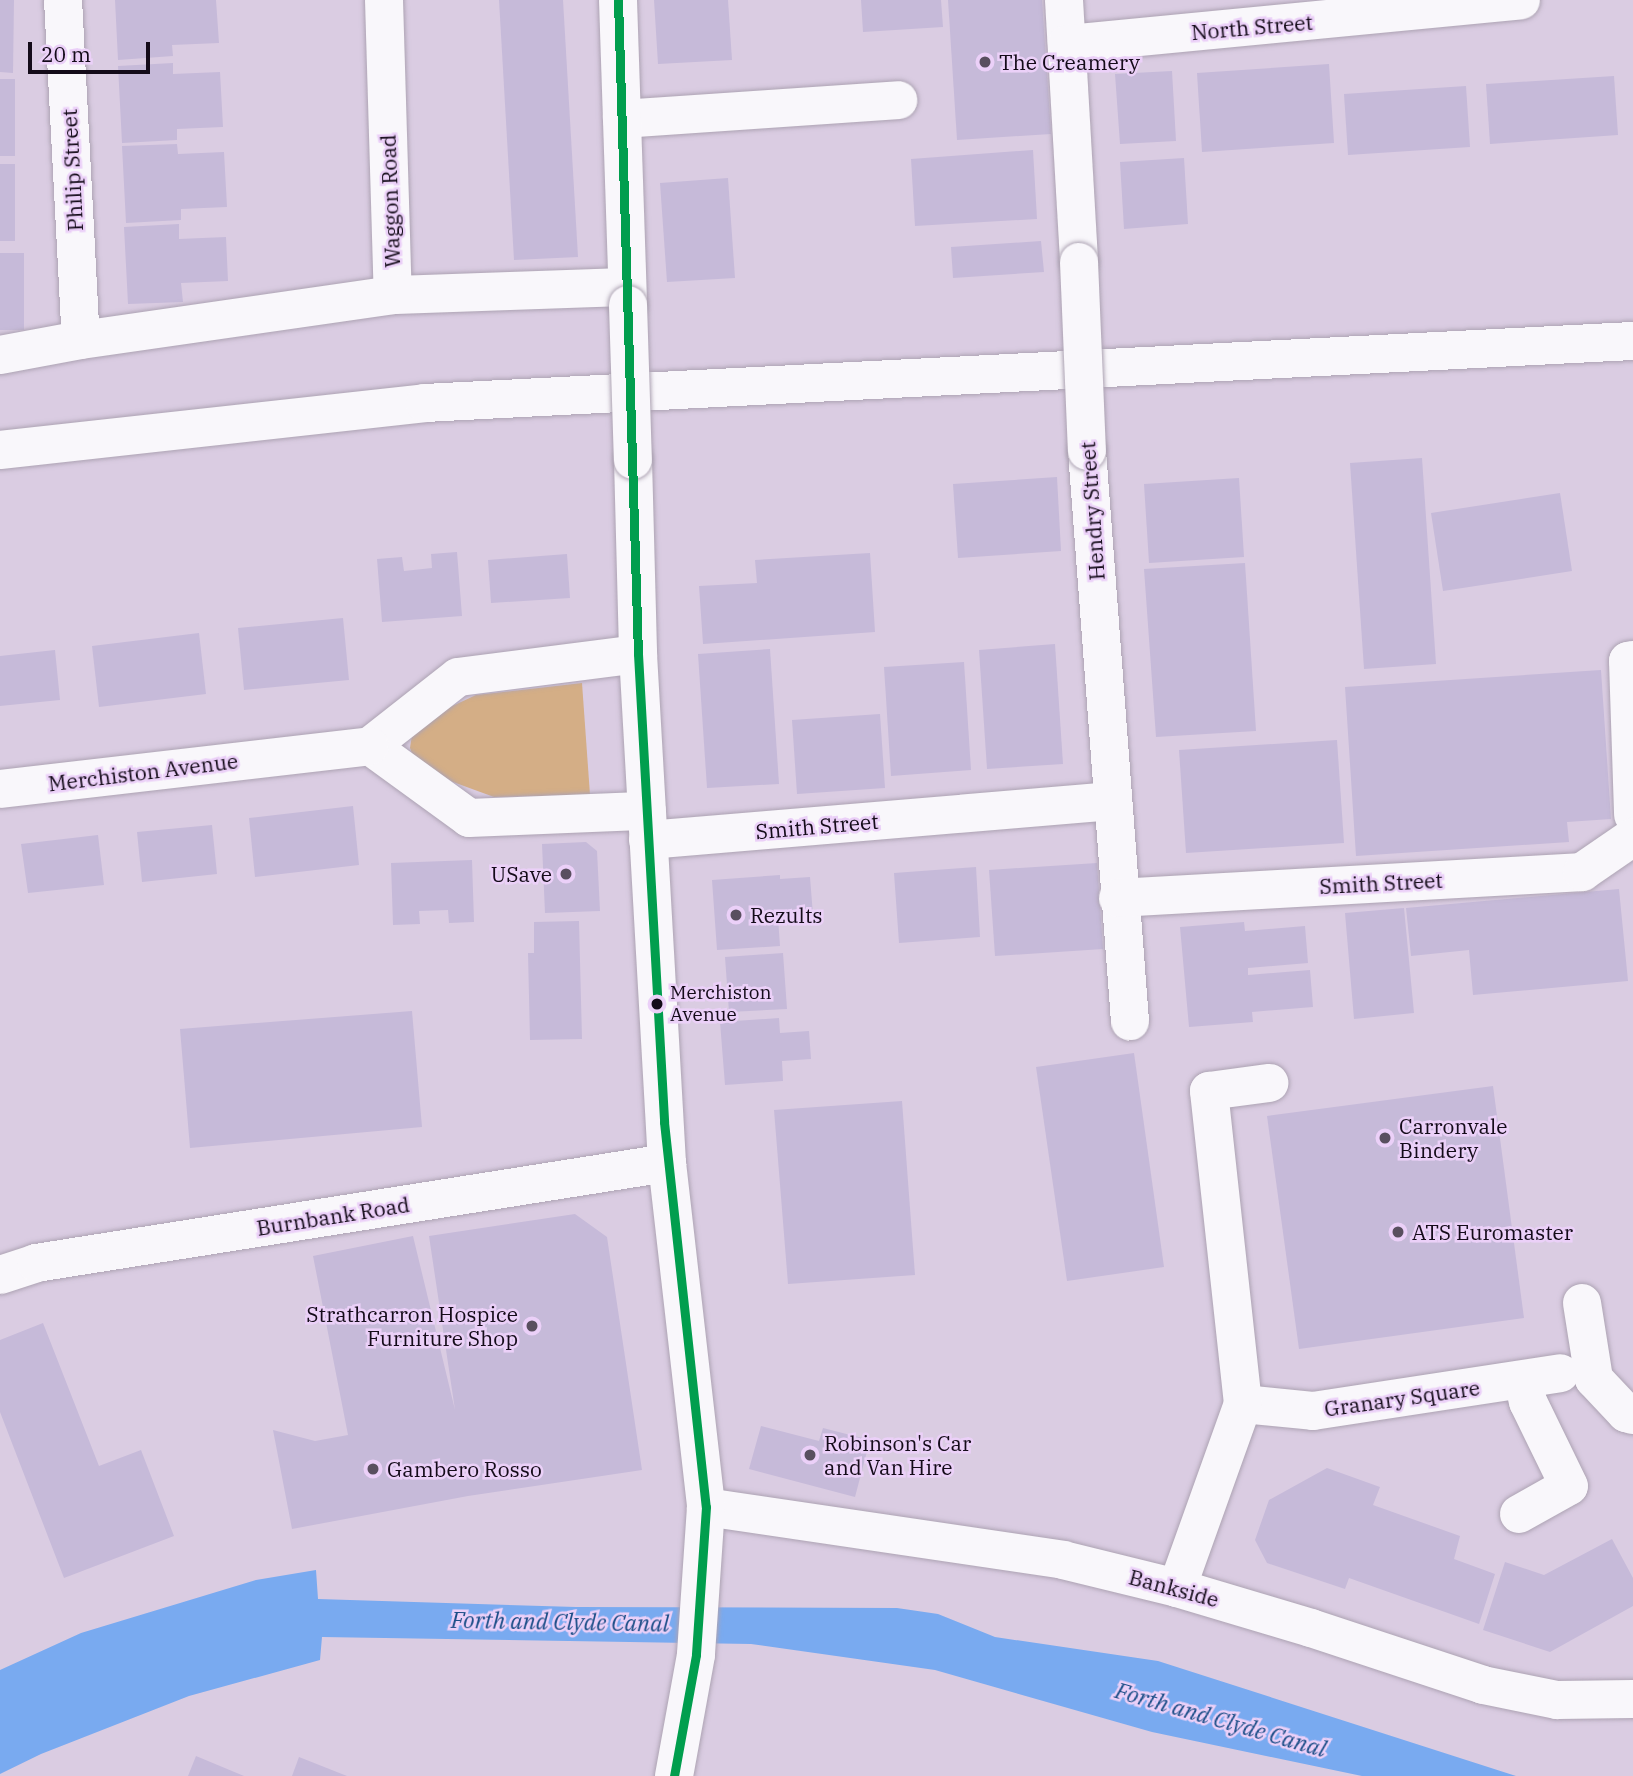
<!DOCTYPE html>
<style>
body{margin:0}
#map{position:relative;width:1633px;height:1776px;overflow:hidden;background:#dacce2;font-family:"IBM Plex Serif",serif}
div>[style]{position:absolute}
.green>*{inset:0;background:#d4ae86}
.water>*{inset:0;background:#79aaf0}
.building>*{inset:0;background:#c6bad9}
.roads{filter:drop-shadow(0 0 2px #ada3b3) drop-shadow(0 0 2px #ada3b3)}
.minor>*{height:38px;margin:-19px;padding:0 19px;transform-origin:19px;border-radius:19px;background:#f9f7fb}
.major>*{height:38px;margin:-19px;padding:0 19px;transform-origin:19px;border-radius:19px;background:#f9f7fb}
.bridges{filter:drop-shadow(0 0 2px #ada3b3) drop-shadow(0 0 2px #ada3b3)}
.minor-bridge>*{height:38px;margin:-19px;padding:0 19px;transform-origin:19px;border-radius:19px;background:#f9f7fb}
.major-bridge>*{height:38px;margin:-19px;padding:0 19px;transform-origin:19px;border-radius:19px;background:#f9f7fb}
.bus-1>*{height:9px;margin:-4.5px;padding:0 4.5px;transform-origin:4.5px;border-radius:4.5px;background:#019e4e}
.dots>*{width:19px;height:19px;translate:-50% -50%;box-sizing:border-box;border:4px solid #ebd0f8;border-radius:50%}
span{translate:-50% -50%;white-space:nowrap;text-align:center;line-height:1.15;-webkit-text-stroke:5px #ebd0f8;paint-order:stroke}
.bus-label{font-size:19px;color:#140b19}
.left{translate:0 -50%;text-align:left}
.street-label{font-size:21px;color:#140b19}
.poi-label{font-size:21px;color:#140b19}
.right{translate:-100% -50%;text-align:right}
.water-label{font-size:23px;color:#1a4d87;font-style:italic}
.scale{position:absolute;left:28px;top:42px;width:122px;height:32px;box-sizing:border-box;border:4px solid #140b19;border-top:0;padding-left:9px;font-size:21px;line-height:24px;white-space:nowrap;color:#140b19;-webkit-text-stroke:5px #ebd0f8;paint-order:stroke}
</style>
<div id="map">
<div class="green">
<i style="clip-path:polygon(582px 683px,590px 795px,494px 797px,453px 782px,414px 759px,410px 748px,412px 735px,446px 709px,476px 695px)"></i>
</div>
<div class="water">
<i style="clip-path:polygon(316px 1570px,318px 1599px,576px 1607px,897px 1608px,938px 1614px,995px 1637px,1158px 1661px,1516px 1776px,1362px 1776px,1152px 1732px,935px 1670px,751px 1644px,322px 1637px,320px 1660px,189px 1696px,41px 1754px,0 1774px,0 1670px,81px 1633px,256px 1580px)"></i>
</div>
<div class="building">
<i style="clip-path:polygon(0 0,14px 0,13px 73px,0 72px)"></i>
<i style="clip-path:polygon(115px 0,216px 0,219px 43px,172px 45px,173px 56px,118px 60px)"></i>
<i style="clip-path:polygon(499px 0,563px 0,578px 257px,514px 260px)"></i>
<i style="clip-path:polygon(654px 0,728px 0,732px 60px,658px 64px)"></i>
<i style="clip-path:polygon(861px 0,941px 0,943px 27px,863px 32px)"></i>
<i style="clip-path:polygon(948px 0,1042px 0,1051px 134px,957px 140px)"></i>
<i style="clip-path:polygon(173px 63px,173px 74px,220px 72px,223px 127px,177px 129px,177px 140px,122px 143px,118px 66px)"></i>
<i style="clip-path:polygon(1329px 64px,1334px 143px,1202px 152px,1197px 73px)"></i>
<i style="clip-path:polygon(1172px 71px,1176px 141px,1120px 144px,1115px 74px)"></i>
<i style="clip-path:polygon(1614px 76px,1618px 135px,1490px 144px,1486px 84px)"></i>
<i style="clip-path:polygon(0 79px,15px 79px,15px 156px,0 156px)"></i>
<i style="clip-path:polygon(1466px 86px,1470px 147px,1348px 155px,1344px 94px)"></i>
<i style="clip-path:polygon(177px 144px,178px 154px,224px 152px,227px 207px,181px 209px,181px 220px,126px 223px,122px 146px)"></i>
<i style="clip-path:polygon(1033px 150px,1037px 219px,915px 226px,911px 159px)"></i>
<i style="clip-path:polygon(1184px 158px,1188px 224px,1124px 229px,1120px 162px)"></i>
<i style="clip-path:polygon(0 164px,15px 164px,15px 241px,0 241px)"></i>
<i style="clip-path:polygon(728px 178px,735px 278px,667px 282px,660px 183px)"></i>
<i style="clip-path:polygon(179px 224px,179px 239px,226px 237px,228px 281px,181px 283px,183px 302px,128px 304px,124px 227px)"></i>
<i style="clip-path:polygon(1041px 241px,1044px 272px,953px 278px,951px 247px)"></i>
<i style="clip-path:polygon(0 253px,24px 253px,24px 330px,0 330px)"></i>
<i style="clip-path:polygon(1422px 458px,1436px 664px,1364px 669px,1350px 463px)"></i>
<i style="clip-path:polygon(1057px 477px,1061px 551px,958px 558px,953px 484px)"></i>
<i style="clip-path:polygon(1239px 478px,1244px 557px,1149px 563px,1144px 484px)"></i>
<i style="clip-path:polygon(1560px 493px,1572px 571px,1443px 591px,1431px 513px)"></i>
<i style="clip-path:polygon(457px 552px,462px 616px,382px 622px,377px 559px,402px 557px,404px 571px,432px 568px,431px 554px)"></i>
<i style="clip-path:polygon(870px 553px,875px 632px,703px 644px,699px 586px,757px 583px,755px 560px)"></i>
<i style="clip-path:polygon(567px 554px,570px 598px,491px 603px,488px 560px)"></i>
<i style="clip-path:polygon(1245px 563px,1256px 731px,1156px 737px,1144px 569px)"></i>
<i style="clip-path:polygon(343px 618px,349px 680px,244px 690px,238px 628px)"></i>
<i style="clip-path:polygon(199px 633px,206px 694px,99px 707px,92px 646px)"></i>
<i style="clip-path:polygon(1055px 644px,1063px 764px,987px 769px,979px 650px)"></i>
<i style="clip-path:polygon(770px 649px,779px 784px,707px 788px,698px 654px)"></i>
<i style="clip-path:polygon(55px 650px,60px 700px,0 706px,0 656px)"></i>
<i style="clip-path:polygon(964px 662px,971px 770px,891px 776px,884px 667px)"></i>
<i style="clip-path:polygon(1601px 670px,1611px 819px,1567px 822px,1569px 842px,1356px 856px,1345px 687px)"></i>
<i style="clip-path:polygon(880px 714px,885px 788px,797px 794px,792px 720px)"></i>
<i style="clip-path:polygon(1337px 740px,1344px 843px,1186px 853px,1179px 750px)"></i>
<i style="clip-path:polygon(353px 806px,359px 865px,255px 877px,249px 818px)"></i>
<i style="clip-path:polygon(212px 825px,217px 874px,142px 882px,137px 832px)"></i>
<i style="clip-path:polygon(98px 835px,104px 885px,28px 893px,21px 844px)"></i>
<i style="clip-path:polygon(586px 842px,597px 851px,600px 911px,545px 913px,542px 844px)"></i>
<i style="clip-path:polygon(472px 860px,474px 922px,449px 923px,448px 910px,419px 911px,420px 924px,393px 925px,391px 863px)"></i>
<i style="clip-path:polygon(1097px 863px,1103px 949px,995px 956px,989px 870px)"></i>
<i style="clip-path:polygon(976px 867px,980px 937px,899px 943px,894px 873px)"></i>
<i style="clip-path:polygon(780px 875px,780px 879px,810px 877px,813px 915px,778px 918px,780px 946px,717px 950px,712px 880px)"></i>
<i style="clip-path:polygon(1619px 889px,1628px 981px,1473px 995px,1469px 950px,1411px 956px,1406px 908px)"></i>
<i style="clip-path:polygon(1404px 908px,1414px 1013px,1354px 1019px,1345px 913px)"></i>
<i style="clip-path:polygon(579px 921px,582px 1039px,530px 1040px,528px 953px,534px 953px,534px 922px)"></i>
<i style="clip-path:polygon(1244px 922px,1245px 931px,1305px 926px,1308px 963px,1248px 968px,1248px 975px,1310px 970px,1313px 1007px,1252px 1012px,1253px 1022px,1189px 1027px,1180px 927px)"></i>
<i style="clip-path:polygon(783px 953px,787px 1009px,729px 1012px,725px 957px)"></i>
<i style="clip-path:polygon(412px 1011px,422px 1127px,190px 1148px,180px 1029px)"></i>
<i style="clip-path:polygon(779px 1018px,780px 1033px,809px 1031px,811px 1059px,782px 1061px,783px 1081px,725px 1085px,720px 1022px)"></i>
<i style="clip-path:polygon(1134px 1053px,1164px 1267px,1067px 1281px,1036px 1067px)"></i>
<i style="clip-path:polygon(1493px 1086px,1524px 1318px,1299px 1349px,1267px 1116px)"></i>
<i style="clip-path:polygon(902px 1101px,915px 1275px,788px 1284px,774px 1110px)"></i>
<i style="clip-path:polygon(575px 1214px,607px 1237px,642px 1470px,468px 1496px,292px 1529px,273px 1430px,315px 1441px,348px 1435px,313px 1256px,413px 1236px,455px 1410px,429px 1236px)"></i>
<i style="clip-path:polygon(43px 1323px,99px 1466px,141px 1450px,174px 1536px,64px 1578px,0 1412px,0 1340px)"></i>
<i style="clip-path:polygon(761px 1426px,819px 1441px,823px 1428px,870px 1440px,855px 1497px,749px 1469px)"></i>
<i style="clip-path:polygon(1327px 1468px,1380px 1487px,1373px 1505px,1460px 1536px,1454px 1559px,1495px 1574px,1479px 1624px,1349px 1578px,1345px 1589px,1267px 1563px,1255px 1540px,1269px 1500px)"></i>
<i style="clip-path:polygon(1612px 1539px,1633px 1578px,1633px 1606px,1550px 1652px,1483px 1630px,1505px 1562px,1544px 1575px)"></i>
<i style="clip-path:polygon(196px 1756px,244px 1776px,188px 1776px)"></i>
<i style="clip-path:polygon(299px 1757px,347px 1776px,292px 1776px)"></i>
</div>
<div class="roads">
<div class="minor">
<i style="left:63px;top:0;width:340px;rotate:87deg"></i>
<i style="left:384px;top:0;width:295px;rotate:88.3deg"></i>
<i style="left:393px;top:295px;width:234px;rotate:-2deg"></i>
<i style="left:1064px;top:0;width:262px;rotate:86.7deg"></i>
<i style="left:1067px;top:44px;width:456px;rotate:-5.5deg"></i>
<i style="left:622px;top:119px;width:277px;rotate:-3.9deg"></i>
<i style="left:0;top:355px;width:82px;rotate:-10.5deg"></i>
<i style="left:81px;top:340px;width:315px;rotate:-8.2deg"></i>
<i style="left:1087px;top:451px;width:572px;rotate:85.69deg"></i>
<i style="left:638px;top:654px;width:181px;rotate:172.7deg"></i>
<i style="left:458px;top:677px;width:112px;rotate:141.9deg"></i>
<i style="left:370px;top:746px;width:122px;rotate:36deg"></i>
<i style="left:469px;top:818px;width:178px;rotate:-2.3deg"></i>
<i style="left:1633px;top:660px;width:5px;rotate:169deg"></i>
<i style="left:1628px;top:661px;width:154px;rotate:88.1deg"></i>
<i style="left:0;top:789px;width:372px;rotate:-6.6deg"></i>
<i style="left:648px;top:840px;width:466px;rotate:-4.8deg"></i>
<i style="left:1118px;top:898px;width:465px;rotate:-3.2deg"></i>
<i style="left:1582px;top:872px;width:62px;rotate:-34.5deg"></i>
<i style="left:0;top:1275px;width:38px;rotate:-18deg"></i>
<i style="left:36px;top:1263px;width:639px;rotate:-9.01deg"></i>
<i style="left:1582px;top:1303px;width:77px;rotate:81deg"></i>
<i style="left:1594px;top:1379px;width:47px;rotate:46.7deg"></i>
<i style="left:1626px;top:1413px;width:7px;rotate:16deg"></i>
<i style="left:1243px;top:1404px;width:70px;rotate:5.7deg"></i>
<i style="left:1313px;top:1411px;width:250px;rotate:-8.7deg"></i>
<i style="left:706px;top:1507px;width:361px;rotate:8.4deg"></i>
<i style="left:1063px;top:1560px;width:117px;rotate:13.8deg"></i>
<i style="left:1177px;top:1588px;width:140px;rotate:16.6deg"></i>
<i style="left:1311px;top:1628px;width:181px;rotate:18.3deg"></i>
<i style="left:1483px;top:1685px;width:76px;rotate:11.5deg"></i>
<i style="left:1557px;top:1700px;width:76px;rotate:-0.8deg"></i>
<i style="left:1519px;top:1514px;width:57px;rotate:-29.2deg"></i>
<i style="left:1569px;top:1486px;width:93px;rotate:-116deg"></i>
<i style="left:1528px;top:1402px;width:22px;rotate:-103deg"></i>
<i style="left:1177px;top:1588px;width:195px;rotate:-70.3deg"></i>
<i style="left:1243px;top:1404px;width:315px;rotate:-96.2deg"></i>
<i style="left:1209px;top:1091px;width:61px;rotate:-7.6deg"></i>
</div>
<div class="major">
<i style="left:618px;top:0;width:305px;rotate:88.1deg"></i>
<i style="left:0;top:450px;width:428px;rotate:-6.3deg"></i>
<i style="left:425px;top:403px;width:1210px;rotate:-2.94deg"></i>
<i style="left:633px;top:460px;width:194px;rotate:88.5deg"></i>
<i style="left:638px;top:654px;width:510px;rotate:86.74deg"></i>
<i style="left:667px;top:1163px;width:346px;rotate:83.5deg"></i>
<i style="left:706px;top:1507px;width:148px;rotate:93.9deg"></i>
<i style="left:696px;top:1655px;width:123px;rotate:100.3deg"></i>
</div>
</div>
<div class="bridges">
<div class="minor-bridge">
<i style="left:1079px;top:262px;width:189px;rotate:87.6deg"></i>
</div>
<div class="major-bridge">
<i style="left:628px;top:305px;width:155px;rotate:88.2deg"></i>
</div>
</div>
<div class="bus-1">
<i style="left:618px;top:0;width:654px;rotate:88.25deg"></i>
<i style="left:638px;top:654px;width:469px;rotate:86.8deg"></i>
<i style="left:664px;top:1122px;width:387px;rotate:83.8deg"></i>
<i style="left:706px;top:1507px;width:148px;rotate:93.9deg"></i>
<i style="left:696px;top:1655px;width:123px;rotate:100.3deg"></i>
</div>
<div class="dots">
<i style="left:985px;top:62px;background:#594f5f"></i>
<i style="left:566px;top:874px;background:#594f5f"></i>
<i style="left:736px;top:915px;background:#594f5f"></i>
<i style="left:657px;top:1004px;background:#140b19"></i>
<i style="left:1385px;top:1138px;background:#594f5f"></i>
<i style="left:1398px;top:1232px;background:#594f5f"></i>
<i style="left:532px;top:1326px;background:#594f5f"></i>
<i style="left:810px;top:1455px;background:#594f5f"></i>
<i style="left:373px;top:1469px;background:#594f5f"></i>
</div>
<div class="bus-label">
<span class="left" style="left:670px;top:1004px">Merchiston<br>Avenue</span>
</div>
<div class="street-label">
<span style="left:1252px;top:27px;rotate:-5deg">North Street</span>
<span style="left:72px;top:170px;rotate:-93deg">Philip Street</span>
<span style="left:390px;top:201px;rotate:-92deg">Waggon Road</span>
<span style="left:1092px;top:511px;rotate:-94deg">Hendry Street</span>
<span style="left:143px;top:772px;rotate:-7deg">Merchiston Avenue</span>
<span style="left:817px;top:826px;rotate:-5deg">Smith Street</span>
<span style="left:1381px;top:883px;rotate:-3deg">Smith Street</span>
<span style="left:333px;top:1216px;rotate:-9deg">Burnbank Road</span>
<span style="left:1402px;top:1398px;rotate:-8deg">Granary Square</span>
<span style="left:1174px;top:1588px;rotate:15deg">Bankside</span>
</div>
<div class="poi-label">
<span class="left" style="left:999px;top:62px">The Creamery</span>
<span class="right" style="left:552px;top:874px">USave</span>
<span class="left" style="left:750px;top:915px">Rezults</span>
<span class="left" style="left:1399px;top:1138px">Carronvale<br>Bindery</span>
<span class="left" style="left:1412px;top:1232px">ATS Euromaster</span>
<span class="right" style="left:518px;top:1326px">Strathcarron Hospice<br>Furniture Shop</span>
<span class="left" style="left:824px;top:1455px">Robinson's Car<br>and Van Hire</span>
<span class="left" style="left:387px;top:1469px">Gambero Rosso</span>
</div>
<div class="water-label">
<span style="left:560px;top:1621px;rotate:1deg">Forth and Clyde Canal</span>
<span style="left:1221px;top:1719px;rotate:16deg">Forth and Clyde Canal</span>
</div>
<div class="scale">20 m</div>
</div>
